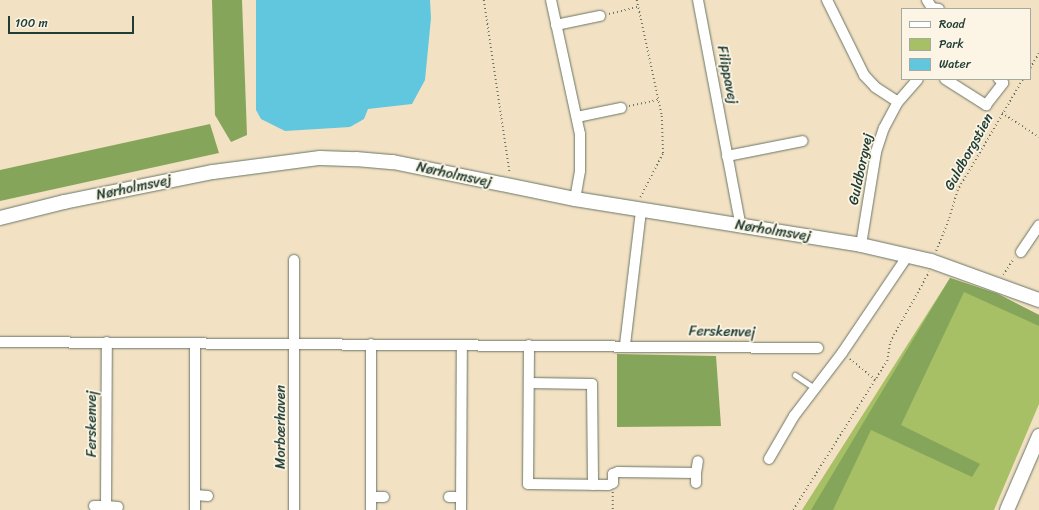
<!DOCTYPE html>
<meta charset="utf-8">
<style>
body{margin:0}
#map{position:relative;width:1039px;height:510px;overflow:hidden;background:#f2e1c3;font-family:Sriracha,sans-serif}
div>[style]{position:absolute}
.green>*{inset:0;background:#a7bf65}
.forest>*{inset:0;background:#85a65a}
.water>*{inset:0;background:#61c7de}
.path>*{height:1.5px;margin-top:-0.75px;transform-origin:0;background:repeating-linear-gradient(90deg,#697666 0 1px,transparent 0 4px)}
.roads{filter:drop-shadow(0 0 1px #697666) drop-shadow(0 0 1px #697666)}
.lane>*{height:5px;margin:-2.5px;padding:0 2.5px;transform-origin:2.5px;border-radius:2.5px;background:#fff}
.street>*{height:10px;margin:-5px;padding:0 5px;transform-origin:5px;border-radius:5px;background:#fff}
.secondary>*{height:14px;margin:-7px;padding:0 7px;transform-origin:7px;border-radius:7px;background:#fff}
span{translate:-50% -50%;white-space:nowrap;text-align:center;line-height:1.15;-webkit-text-stroke:3.5px #fcf5e5;paint-order:stroke}
.street-label{font-size:14px;color:#1f3d34}
.legend{position:absolute;left:901px;top:8px;width:130px;height:72px;box-sizing:border-box;background:#fcf5e5;border:1px solid #a4ab9e;margin:0;padding:5px 7px;list-style:none;font-size:12px;color:#1f3d34}
.legend li{display:flex;align-items:center;gap:8px;height:20px}
.legend b{width:20px;border:1px solid #a4ab9e}
.scale{position:absolute;left:8px;top:16px;width:126px;height:18px;box-sizing:border-box;border:2px solid #1f3d34;border-top:0;padding-left:5px;font-size:12px;line-height:14px;white-space:nowrap;color:#1f3d34;-webkit-text-stroke:3px #fcf5e5;paint-order:stroke}
</style>
<div id="map">
<div class="green">
<i style="clip-path:polygon(950px 278px,998px 294px,1039px 315px,1039px 404px,994px 510px,802px 510px)"></i>
</div>
<div class="forest">
<i style="clip-path:polygon(212px 0,242px 0,247px 135px,231px 142px,215px 115px)"></i>
<i style="clip-path:polygon(210px 124px,219px 153px,0 201px,0 170px)"></i>
<i style="clip-path:polygon(950px 278px,998px 294px,1039px 315px,1039px 326px,964px 292px,901px 425px,980px 464px,972px 477px,871px 430px,833px 510px,811px 510px)"></i>
<i style="clip-path:polygon(617px 354px,716px 356px,721px 426px,617px 427px)"></i>
</div>
<div class="water">
<i style="clip-path:polygon(256px 0,430px 0,431px 18px,425px 80px,412px 104px,368px 109px,364px 119px,350px 127px,285px 131px,261px 119px,256px 110px)"></i>
</div>
<div class="path">
<i style="left:484px;top:0;width:176px;rotate:81.5deg"></i>
<i style="left:637px;top:0;width:119px;rotate:77.8deg"></i>
<i style="left:662px;top:116px;width:38px;rotate:88deg"></i>
<i style="left:663px;top:154px;width:51px;rotate:117.1deg"></i>
<i style="left:609px;top:14px;width:30px;rotate:-14deg"></i>
<i style="left:1030px;top:68px;width:17px;rotate:-59deg"></i>
<i style="left:629px;top:106px;width:30px;rotate:-12deg"></i>
<i style="left:1002px;top:113px;width:44px;rotate:33deg"></i>
<i style="left:936px;top:251px;width:35px;rotate:-68deg"></i>
<i style="left:949px;top:218px;width:28px;rotate:-73deg"></i>
<i style="left:957px;top:191px;width:130px;rotate:-59.5deg"></i>
<i style="left:1003px;top:275px;width:20px;rotate:-57deg"></i>
<i style="left:850px;top:359px;width:33px;rotate:39deg"></i>
<i style="left:613px;top:492px;width:18px;rotate:90deg"></i>
<i style="left:793px;top:510px;width:176px;rotate:-57.8deg"></i>
<i style="left:887px;top:361px;width:19px;rotate:-81deg"></i>
<i style="left:890px;top:342px;width:80px;rotate:-60.9deg"></i>
</div>
<div class="roads">
<div class="lane">
<i style="left:795px;top:375px;width:23px;rotate:34deg"></i>
</div>
<div class="street">
<i style="left:551px;top:0;width:137px;rotate:77.8deg"></i>
<i style="left:580px;top:134px;width:37px;rotate:90deg"></i>
<i style="left:580px;top:171px;width:28px;rotate:100deg"></i>
<i style="left:698px;top:0;width:231px;rotate:79.3deg"></i>
<i style="left:827px;top:0;width:84px;rotate:63.7deg"></i>
<i style="left:864px;top:75px;width:16px;rotate:47deg"></i>
<i style="left:875px;top:87px;width:27px;rotate:33deg"></i>
<i style="left:927px;top:0;width:9px;rotate:58deg"></i>
<i style="left:932px;top:8px;width:7px;rotate:8deg"></i>
<i style="left:556px;top:25px;width:45px;rotate:-11.6deg"></i>
<i style="left:945px;top:79px;width:49px;rotate:32.4deg"></i>
<i style="left:986px;top:105px;width:28px;rotate:-52deg"></i>
<i style="left:1003px;top:83px;width:6px;rotate:-135deg"></i>
<i style="left:577px;top:117px;width:45px;rotate:-11.6deg"></i>
<i style="left:727px;top:156px;width:77px;rotate:-11.2deg"></i>
<i style="left:861px;top:245px;width:94px;rotate:-80.8deg"></i>
<i style="left:876px;top:152px;width:25px;rotate:-72deg"></i>
<i style="left:884px;top:128px;width:30px;rotate:-62deg"></i>
<i style="left:898px;top:102px;width:30px;rotate:-49deg"></i>
<i style="left:1021px;top:252px;width:32px;rotate:-56deg"></i>
<i style="left:0;top:342px;width:818px;rotate:0.42deg"></i>
<i style="left:529px;top:345px;width:139px;rotate:90.4deg"></i>
<i style="left:528px;top:484px;width:80px;rotate:0.7deg"></i>
<i style="left:608px;top:485px;width:5px;rotate:-22deg"></i>
<i style="left:613px;top:483px;width:9px;rotate:-90deg"></i>
<i style="left:613px;top:474px;width:5px;rotate:-22deg"></i>
<i style="left:618px;top:472px;width:78px;rotate:0.7deg"></i>
<i style="left:696px;top:473px;width:12px;rotate:-81deg"></i>
<i style="left:625px;top:345px;width:136px;rotate:-83.2deg"></i>
<i style="left:529px;top:383px;width:63px;rotate:0.9deg"></i>
<i style="left:592px;top:384px;width:101px;rotate:89.4deg"></i>
<i style="left:769px;top:459px;width:50px;rotate:-59.8deg"></i>
<i style="left:794px;top:416px;width:79px;rotate:-52.7deg"></i>
<i style="left:842px;top:353px;width:118px;rotate:-56deg"></i>
<i style="left:696px;top:483px;width:10px;rotate:-90deg"></i>
<i style="left:195px;top:495px;width:13px;rotate:4deg"></i>
<i style="left:371px;top:497px;width:13px"></i>
<i style="left:449px;top:497px;width:12px"></i>
<i style="left:94px;top:506px;width:12px"></i>
<i style="left:106px;top:506px;width:164px;rotate:-89.7deg"></i>
<i style="left:106px;top:506px;width:12px;rotate:5deg"></i>
<i style="left:371px;top:509px;width:165px;rotate:-90deg"></i>
<i style="left:195px;top:510px;width:167px;rotate:-90deg"></i>
<i style="left:294px;top:510px;width:250px;rotate:-90deg"></i>
<i style="left:461px;top:510px;width:165px;rotate:-89.7deg"></i>
</div>
<div class="secondary">
<i style="left:0;top:218px;width:66px;rotate:-14deg"></i>
<i style="left:64px;top:202px;width:152px;rotate:-11.4deg"></i>
<i style="left:213px;top:172px;width:108px;rotate:-7.5deg"></i>
<i style="left:320px;top:158px;width:36px;rotate:2deg"></i>
<i style="left:356px;top:159px;width:37px;rotate:5deg"></i>
<i style="left:393px;top:162px;width:186px;rotate:11.5deg"></i>
<i style="left:575px;top:199px;width:290px;rotate:9.1deg"></i>
<i style="left:861px;top:245px;width:72px;rotate:12.9deg"></i>
<i style="left:931px;top:261px;width:115px;rotate:19.9deg"></i>
<i style="left:1007px;top:510px;width:81px;rotate:-66.6deg"></i>
</div>
</div>
<div class="street-label">
<span style="left:727px;top:75px;rotate:79deg">Filippavej</span>
<span style="left:969px;top:152px;rotate:-61deg">Guldborgstien</span>
<span style="left:861px;top:169px;rotate:-78deg">Guldborgvej</span>
<span style="left:454px;top:175px;rotate:12deg">Nørholmsvej</span>
<span style="left:134px;top:188px;rotate:-12deg">Nørholmsvej</span>
<span style="left:773px;top:231px;rotate:9deg">Nørholmsvej</span>
<span style="left:722px;top:332px;rotate:1deg">Ferskenvej</span>
<span style="left:92px;top:424px;rotate:-90deg">Ferskenvej</span>
<span style="left:281px;top:427px;rotate:-90deg">Morbærhaven</span>
</div>
<ul class="legend">
<li><b style="height:5px;background:#fff"></b>Road</li>
<li><b style="height:11px;background:#a7bf65"></b>Park</li>
<li><b style="height:11px;background:#61c7de"></b>Water</li>
</ul>
<div class="scale">100 m</div>
</div>
